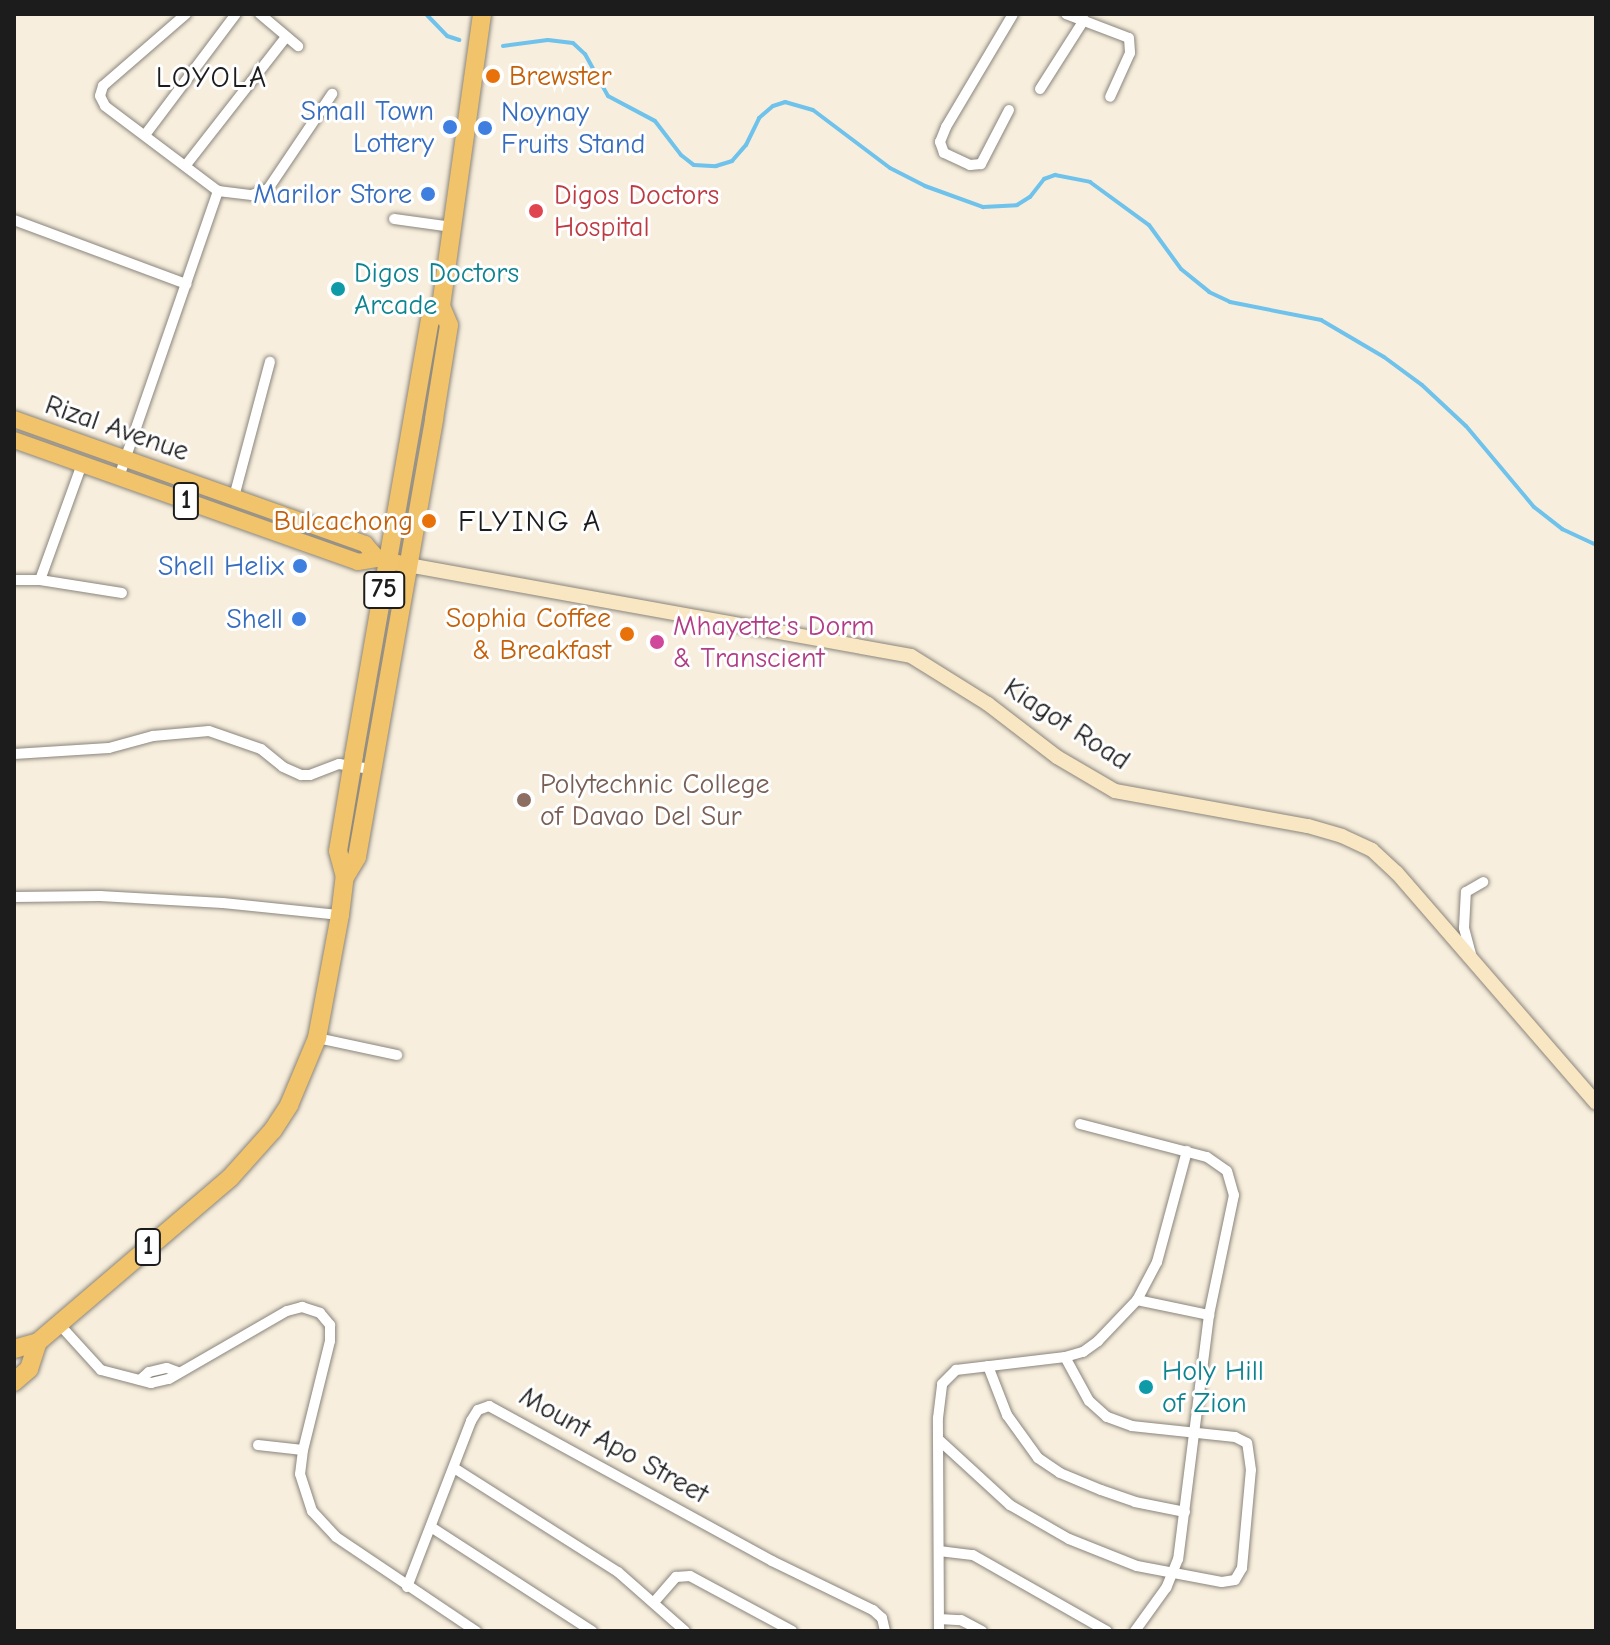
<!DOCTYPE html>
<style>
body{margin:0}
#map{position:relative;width:1610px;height:1645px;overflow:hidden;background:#f7eedd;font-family:"Comic Neue",sans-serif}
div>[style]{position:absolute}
.stream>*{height:4px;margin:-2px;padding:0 2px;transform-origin:2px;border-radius:2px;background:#6ec2eb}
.roads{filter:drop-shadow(0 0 2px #8a857c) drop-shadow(0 0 2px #8a857c)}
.street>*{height:10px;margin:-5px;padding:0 5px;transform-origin:5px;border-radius:5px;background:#fff}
.secondary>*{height:14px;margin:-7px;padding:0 7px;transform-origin:7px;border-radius:7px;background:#f9e7c3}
.primary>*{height:16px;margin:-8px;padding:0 8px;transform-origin:8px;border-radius:8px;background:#f1c36a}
.highway>*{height:18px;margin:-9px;padding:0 9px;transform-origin:9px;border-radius:9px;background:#f1c36a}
.dots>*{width:22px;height:22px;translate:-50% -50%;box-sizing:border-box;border:4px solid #fff;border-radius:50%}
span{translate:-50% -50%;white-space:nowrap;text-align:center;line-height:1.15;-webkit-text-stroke:6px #fff;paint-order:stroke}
.shield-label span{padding:2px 6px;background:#fff;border:2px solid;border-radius:6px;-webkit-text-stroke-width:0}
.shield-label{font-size:26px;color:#1c1c1c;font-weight:700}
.food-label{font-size:28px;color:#c56008}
.left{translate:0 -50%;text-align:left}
.right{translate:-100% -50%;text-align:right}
.shop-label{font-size:28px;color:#366cbe}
.health-label{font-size:28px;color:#be3a42}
.culture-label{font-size:28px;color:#0d838f}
.street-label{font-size:28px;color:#1c1c1c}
.hotel-label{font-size:28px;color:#b23c85}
.education-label{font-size:28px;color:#785e54}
.neighbourhood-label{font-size:30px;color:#1c1c1c;letter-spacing:2px}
.frame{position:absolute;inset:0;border:16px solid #1c1c1c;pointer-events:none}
</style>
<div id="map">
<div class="stream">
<i style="left:426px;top:14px;width:30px;rotate:46deg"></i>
<i style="left:447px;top:36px;width:13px;rotate:18deg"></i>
<i style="left:503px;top:46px;width:45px;rotate:-7.6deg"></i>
<i style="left:548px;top:40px;width:25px;rotate:7deg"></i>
<i style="left:573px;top:43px;width:16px;rotate:43deg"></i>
<i style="left:585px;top:54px;width:48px;rotate:61.3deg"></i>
<i style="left:608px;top:96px;width:53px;rotate:28deg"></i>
<i style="left:655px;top:121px;width:43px;rotate:52.6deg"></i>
<i style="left:681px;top:155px;width:16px;rotate:38deg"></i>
<i style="left:694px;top:165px;width:22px;rotate:3deg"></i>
<i style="left:716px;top:166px;width:17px;rotate:-17deg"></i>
<i style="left:732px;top:161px;width:21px;rotate:-49deg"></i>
<i style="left:746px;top:145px;width:30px;rotate:-64deg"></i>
<i style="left:759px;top:118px;width:18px;rotate:-41deg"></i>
<i style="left:773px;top:106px;width:13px;rotate:-18deg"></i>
<i style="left:785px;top:102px;width:29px;rotate:16deg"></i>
<i style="left:813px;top:110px;width:96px;rotate:37deg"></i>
<i style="left:890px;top:168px;width:39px;rotate:27deg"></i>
<i style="left:925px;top:186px;width:62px;rotate:19.9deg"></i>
<i style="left:983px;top:207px;width:34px;rotate:-3deg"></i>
<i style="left:1017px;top:205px;width:15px;rotate:-32deg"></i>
<i style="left:1030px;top:197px;width:23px;rotate:-52deg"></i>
<i style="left:1044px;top:179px;width:12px;rotate:-20deg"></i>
<i style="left:1055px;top:175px;width:36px;rotate:11deg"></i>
<i style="left:1090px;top:182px;width:73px;rotate:36.1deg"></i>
<i style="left:1149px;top:225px;width:54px;rotate:54deg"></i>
<i style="left:1181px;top:269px;width:36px;rotate:39deg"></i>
<i style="left:1209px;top:292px;width:23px;rotate:25deg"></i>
<i style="left:1230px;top:302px;width:93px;rotate:11.2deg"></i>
<i style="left:1321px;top:320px;width:73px;rotate:30.4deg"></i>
<i style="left:1384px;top:357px;width:47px;rotate:36.4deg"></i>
<i style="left:1422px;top:385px;width:60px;rotate:43deg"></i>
<i style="left:1466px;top:426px;width:106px;rotate:50deg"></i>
<i style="left:1534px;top:507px;width:36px;rotate:38deg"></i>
<i style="left:1562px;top:529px;width:38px;rotate:25deg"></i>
</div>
<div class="roads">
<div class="street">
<i style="left:186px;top:14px;width:110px;rotate:139.1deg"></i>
<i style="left:103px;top:86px;width:10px;rotate:107deg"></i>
<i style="left:100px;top:96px;width:11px;rotate:63deg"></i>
<i style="left:105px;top:106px;width:141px;rotate:37deg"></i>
<i style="left:218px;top:191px;width:34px;rotate:7deg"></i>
<i style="left:252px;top:195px;width:17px;rotate:-21deg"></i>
<i style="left:268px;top:189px;width:115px;rotate:-56deg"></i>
<i style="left:260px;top:14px;width:50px;rotate:40.1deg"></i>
<i style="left:1066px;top:14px;width:67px;rotate:20.9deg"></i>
<i style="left:1129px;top:38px;width:15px;rotate:86deg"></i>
<i style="left:1130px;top:53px;width:48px;rotate:114.4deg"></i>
<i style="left:1040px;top:89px;width:82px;rotate:-57.5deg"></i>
<i style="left:1009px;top:110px;width:61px;rotate:117.4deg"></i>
<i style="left:981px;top:164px;width:11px;rotate:175deg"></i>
<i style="left:970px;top:165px;width:29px;rotate:-155deg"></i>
<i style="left:944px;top:153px;width:12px;rotate:-110deg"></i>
<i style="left:940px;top:142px;width:16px;rotate:-68deg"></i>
<i style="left:946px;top:127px;width:131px;rotate:-59.3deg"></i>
<i style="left:145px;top:135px;width:151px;rotate:-53.1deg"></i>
<i style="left:186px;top:165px;width:162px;rotate:-52deg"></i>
<i style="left:394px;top:219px;width:59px;rotate:7.9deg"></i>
<i style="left:14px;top:220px;width:184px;rotate:20.4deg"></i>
<i style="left:119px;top:477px;width:303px;rotate:-70.9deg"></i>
<i style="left:234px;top:497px;width:140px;rotate:-75.1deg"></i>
<i style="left:14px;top:580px;width:26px"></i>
<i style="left:40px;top:580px;width:83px;rotate:9deg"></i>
<i style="left:40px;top:580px;width:123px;rotate:-70.1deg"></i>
<i style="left:14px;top:754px;width:95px;rotate:-3.6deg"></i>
<i style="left:109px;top:748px;width:46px;rotate:-15.3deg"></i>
<i style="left:153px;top:736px;width:56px;rotate:-5.1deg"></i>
<i style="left:209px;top:731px;width:55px;rotate:19.1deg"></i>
<i style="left:261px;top:749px;width:28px;rotate:39deg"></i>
<i style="left:283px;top:767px;width:20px;rotate:24deg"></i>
<i style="left:301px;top:775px;width:9px"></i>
<i style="left:310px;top:775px;width:31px;rotate:-21deg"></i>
<i style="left:339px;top:764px;width:32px;rotate:9deg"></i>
<i style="left:14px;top:897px;width:86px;rotate:-0.7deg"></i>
<i style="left:100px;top:896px;width:123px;rotate:3.3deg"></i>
<i style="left:223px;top:903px;width:118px;rotate:5.9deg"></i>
<i style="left:1472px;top:958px;width:31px;rotate:-105deg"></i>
<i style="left:1464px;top:928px;width:36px;rotate:-87deg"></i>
<i style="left:1466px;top:892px;width:20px;rotate:-30deg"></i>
<i style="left:317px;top:1038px;width:82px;rotate:12deg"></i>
<i style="left:1080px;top:1124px;width:131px;rotate:14.6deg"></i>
<i style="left:1207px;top:1157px;width:24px;rotate:35deg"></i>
<i style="left:1227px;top:1171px;width:25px;rotate:74deg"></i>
<i style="left:1234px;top:1195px;width:123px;rotate:101.8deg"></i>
<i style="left:1209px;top:1315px;width:246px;rotate:97.2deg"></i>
<i style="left:1178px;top:1559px;width:31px;rotate:112deg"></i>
<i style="left:1166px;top:1588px;width:53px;rotate:125.8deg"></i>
<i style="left:1137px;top:1300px;width:74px;rotate:11.8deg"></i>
<i style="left:59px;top:1324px;width:62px;rotate:47.6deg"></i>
<i style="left:101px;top:1370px;width:52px;rotate:14.6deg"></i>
<i style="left:151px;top:1383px;width:18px;rotate:-13deg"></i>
<i style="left:169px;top:1379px;width:136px;rotate:-30deg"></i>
<i style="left:287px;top:1311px;width:16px;rotate:-15deg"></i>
<i style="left:302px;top:1307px;width:19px;rotate:18deg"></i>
<i style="left:320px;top:1313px;width:16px;rotate:50deg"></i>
<i style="left:330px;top:1325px;width:16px;rotate:90deg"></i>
<i style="left:330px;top:1341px;width:112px;rotate:103.9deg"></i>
<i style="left:303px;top:1450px;width:24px;rotate:97deg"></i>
<i style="left:300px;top:1474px;width:39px;rotate:72deg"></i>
<i style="left:312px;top:1511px;width:35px;rotate:47deg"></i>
<i style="left:336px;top:1537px;width:169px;rotate:33.9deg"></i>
<i style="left:988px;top:1366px;width:53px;rotate:68.8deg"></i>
<i style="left:1007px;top:1415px;width:53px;rotate:54.2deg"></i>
<i style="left:1038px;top:1458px;width:27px;rotate:34deg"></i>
<i style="left:1060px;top:1473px;width:44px;rotate:22.5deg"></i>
<i style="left:1101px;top:1490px;width:36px;rotate:19deg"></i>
<i style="left:1135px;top:1502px;width:51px;rotate:11.3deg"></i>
<i style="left:140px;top:1380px;width:12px;rotate:-42deg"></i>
<i style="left:149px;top:1372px;width:18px;rotate:-13deg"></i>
<i style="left:167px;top:1368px;width:12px;rotate:20deg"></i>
<i style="left:938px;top:1439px;width:98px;rotate:42.5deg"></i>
<i style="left:1010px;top:1505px;width:68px;rotate:30deg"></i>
<i style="left:1069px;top:1539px;width:73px;rotate:21.7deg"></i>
<i style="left:1137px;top:1566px;width:86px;rotate:10.7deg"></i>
<i style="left:1222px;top:1582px;width:13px;rotate:-9deg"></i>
<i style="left:1235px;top:1580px;width:14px;rotate:-60deg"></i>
<i style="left:1242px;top:1568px;width:98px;rotate:-84.8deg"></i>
<i style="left:1251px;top:1470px;width:27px;rotate:-98deg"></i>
<i style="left:1247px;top:1443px;width:13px;rotate:-153deg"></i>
<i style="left:1235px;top:1437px;width:104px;rotate:-173.9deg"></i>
<i style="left:1132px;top:1426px;width:27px;rotate:-160deg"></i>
<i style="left:1107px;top:1417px;width:24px;rotate:-138deg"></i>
<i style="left:1089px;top:1401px;width:50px;rotate:-118.6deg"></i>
<i style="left:258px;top:1445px;width:45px;rotate:6.3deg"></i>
<i style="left:454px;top:1468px;width:194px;rotate:32.4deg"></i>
<i style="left:618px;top:1572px;width:89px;rotate:41.4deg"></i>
<i style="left:431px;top:1527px;width:192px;rotate:32.9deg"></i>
<i style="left:939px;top:1551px;width:34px;rotate:7deg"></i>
<i style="left:973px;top:1555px;width:154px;rotate:29.6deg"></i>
<i style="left:407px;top:1587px;width:178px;rotate:-68.9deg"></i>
<i style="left:471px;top:1421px;width:13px;rotate:-58deg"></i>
<i style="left:478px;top:1410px;width:12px;rotate:-20deg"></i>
<i style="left:489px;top:1406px;width:323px;rotate:28.7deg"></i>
<i style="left:772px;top:1561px;width:112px;rotate:25.9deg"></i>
<i style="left:873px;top:1610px;width:12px;rotate:42deg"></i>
<i style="left:882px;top:1618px;width:13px;rotate:77deg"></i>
<i style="left:655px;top:1601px;width:32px;rotate:-49deg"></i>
<i style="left:676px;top:1577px;width:14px;rotate:-4deg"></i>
<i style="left:690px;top:1576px;width:116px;rotate:28.3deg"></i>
<i style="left:939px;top:1619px;width:22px;rotate:3deg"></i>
<i style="left:961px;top:1620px;width:24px;rotate:28deg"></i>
<i style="left:939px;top:1631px;width:213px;rotate:-90.3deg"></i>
<i style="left:938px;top:1418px;width:34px;rotate:-83deg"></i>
<i style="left:942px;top:1384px;width:20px;rotate:-45deg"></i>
<i style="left:956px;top:1370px;width:110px;rotate:-6.8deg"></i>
<i style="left:1065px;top:1357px;width:19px;rotate:-16deg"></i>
<i style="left:1083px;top:1352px;width:19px;rotate:-36deg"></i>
<i style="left:1098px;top:1341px;width:57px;rotate:-46.4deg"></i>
<i style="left:1137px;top:1300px;width:43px;rotate:-62.2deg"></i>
<i style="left:1157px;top:1262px;width:115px;rotate:-74.9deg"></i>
</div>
<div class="secondary">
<i style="left:408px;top:565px;width:511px;rotate:10.25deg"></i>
<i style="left:911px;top:656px;width:91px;rotate:31.9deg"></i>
<i style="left:988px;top:704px;width:87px;rotate:37.5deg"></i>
<i style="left:1057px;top:757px;width:67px;rotate:30.4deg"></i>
<i style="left:1115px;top:791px;width:196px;rotate:10.3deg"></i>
<i style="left:1308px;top:826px;width:35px;rotate:16deg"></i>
<i style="left:1342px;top:836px;width:33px;rotate:25deg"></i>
<i style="left:1372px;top:850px;width:34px;rotate:43deg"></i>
<i style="left:1397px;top:873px;width:304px;rotate:49.1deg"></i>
</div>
<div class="primary">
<i style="left:14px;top:419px;width:373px;rotate:19.6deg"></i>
<i style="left:365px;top:544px;width:20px;rotate:49deg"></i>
<i style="left:14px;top:440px;width:365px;rotate:19.5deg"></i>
<i style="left:358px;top:562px;width:20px;rotate:-9deg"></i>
<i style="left:378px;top:559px;width:21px;rotate:11deg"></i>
</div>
<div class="highway">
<i style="left:345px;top:877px;width:23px;rotate:-59deg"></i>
<i style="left:357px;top:857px;width:445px;rotate:-80deg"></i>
<i style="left:434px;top:419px;width:95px;rotate:-80.9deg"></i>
<i style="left:449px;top:325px;width:21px;rotate:-113deg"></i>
<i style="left:14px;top:1349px;width:25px;rotate:-16deg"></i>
<i style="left:38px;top:1342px;width:253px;rotate:-40.5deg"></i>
<i style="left:230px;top:1178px;width:64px;rotate:-48.1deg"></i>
<i style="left:273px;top:1130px;width:30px;rotate:-57deg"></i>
<i style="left:289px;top:1105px;width:73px;rotate:-67.3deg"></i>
<i style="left:317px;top:1038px;width:125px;rotate:-79.4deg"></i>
<i style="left:340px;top:915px;width:38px;rotate:-83deg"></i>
<i style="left:345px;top:877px;width:27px;rotate:-105deg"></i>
<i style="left:338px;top:851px;width:97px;rotate:-80.5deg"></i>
<i style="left:354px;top:755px;width:441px;rotate:-80.1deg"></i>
<i style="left:430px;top:321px;width:19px;rotate:-54deg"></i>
<i style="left:441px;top:306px;width:295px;rotate:-82deg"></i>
<i style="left:14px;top:1382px;width:20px;rotate:-41deg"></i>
<i style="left:29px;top:1369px;width:28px;rotate:-72deg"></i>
</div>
</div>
<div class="dots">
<i style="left:493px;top:76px;background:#e8710a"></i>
<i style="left:450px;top:127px;background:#3f7fe0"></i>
<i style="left:485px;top:128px;background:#3f7fe0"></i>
<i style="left:428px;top:194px;background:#3f7fe0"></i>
<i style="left:536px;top:211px;background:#e0444e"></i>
<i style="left:338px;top:289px;background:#0f9aa8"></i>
<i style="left:429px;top:521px;background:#e8710a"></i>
<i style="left:300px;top:566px;background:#3f7fe0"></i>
<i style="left:299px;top:619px;background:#3f7fe0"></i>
<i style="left:627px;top:634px;background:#e8710a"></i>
<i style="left:657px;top:642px;background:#d1479c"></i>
<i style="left:524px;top:800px;background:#8d6e63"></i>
<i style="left:1146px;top:1387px;background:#0f9aa8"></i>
</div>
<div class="shield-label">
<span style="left:186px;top:501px">1</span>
<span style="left:384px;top:590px">75</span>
<span style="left:148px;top:1247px">1</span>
</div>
<div class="food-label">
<span class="left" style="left:509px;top:76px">Brewster</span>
<span class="right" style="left:413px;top:521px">Bulcachong</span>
<span class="right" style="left:611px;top:634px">Sophia Coffee<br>&amp; Breakfast</span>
</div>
<div class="shop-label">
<span class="right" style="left:434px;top:127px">Small Town<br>Lottery</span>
<span class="left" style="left:501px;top:128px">Noynay<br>Fruits Stand</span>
<span class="right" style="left:412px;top:194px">Marilor Store</span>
<span class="right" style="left:284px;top:566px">Shell Helix</span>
<span class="right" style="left:283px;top:619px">Shell</span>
</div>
<div class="health-label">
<span class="left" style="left:554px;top:211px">Digos Doctors<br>Hospital</span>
</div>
<div class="culture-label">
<span class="left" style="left:354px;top:289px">Digos Doctors<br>Arcade</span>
<span class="left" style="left:1162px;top:1387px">Holy Hill<br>of Zion</span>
</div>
<div class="street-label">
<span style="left:117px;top:428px;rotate:19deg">Rizal Avenue</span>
<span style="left:1067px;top:724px;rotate:33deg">Kiagot Road</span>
<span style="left:614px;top:1445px;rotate:29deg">Mount Apo Street</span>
</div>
<div class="hotel-label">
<span class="left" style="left:673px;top:642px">Mhayette's Dorm<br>&amp; Transcient</span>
</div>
<div class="education-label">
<span class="left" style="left:540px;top:800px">Polytechnic College<br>of Davao Del Sur</span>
</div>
<div class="neighbourhood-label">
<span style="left:212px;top:78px">LOYOLA</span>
<span style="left:530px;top:522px">FLYING A</span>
</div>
<div class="frame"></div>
</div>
